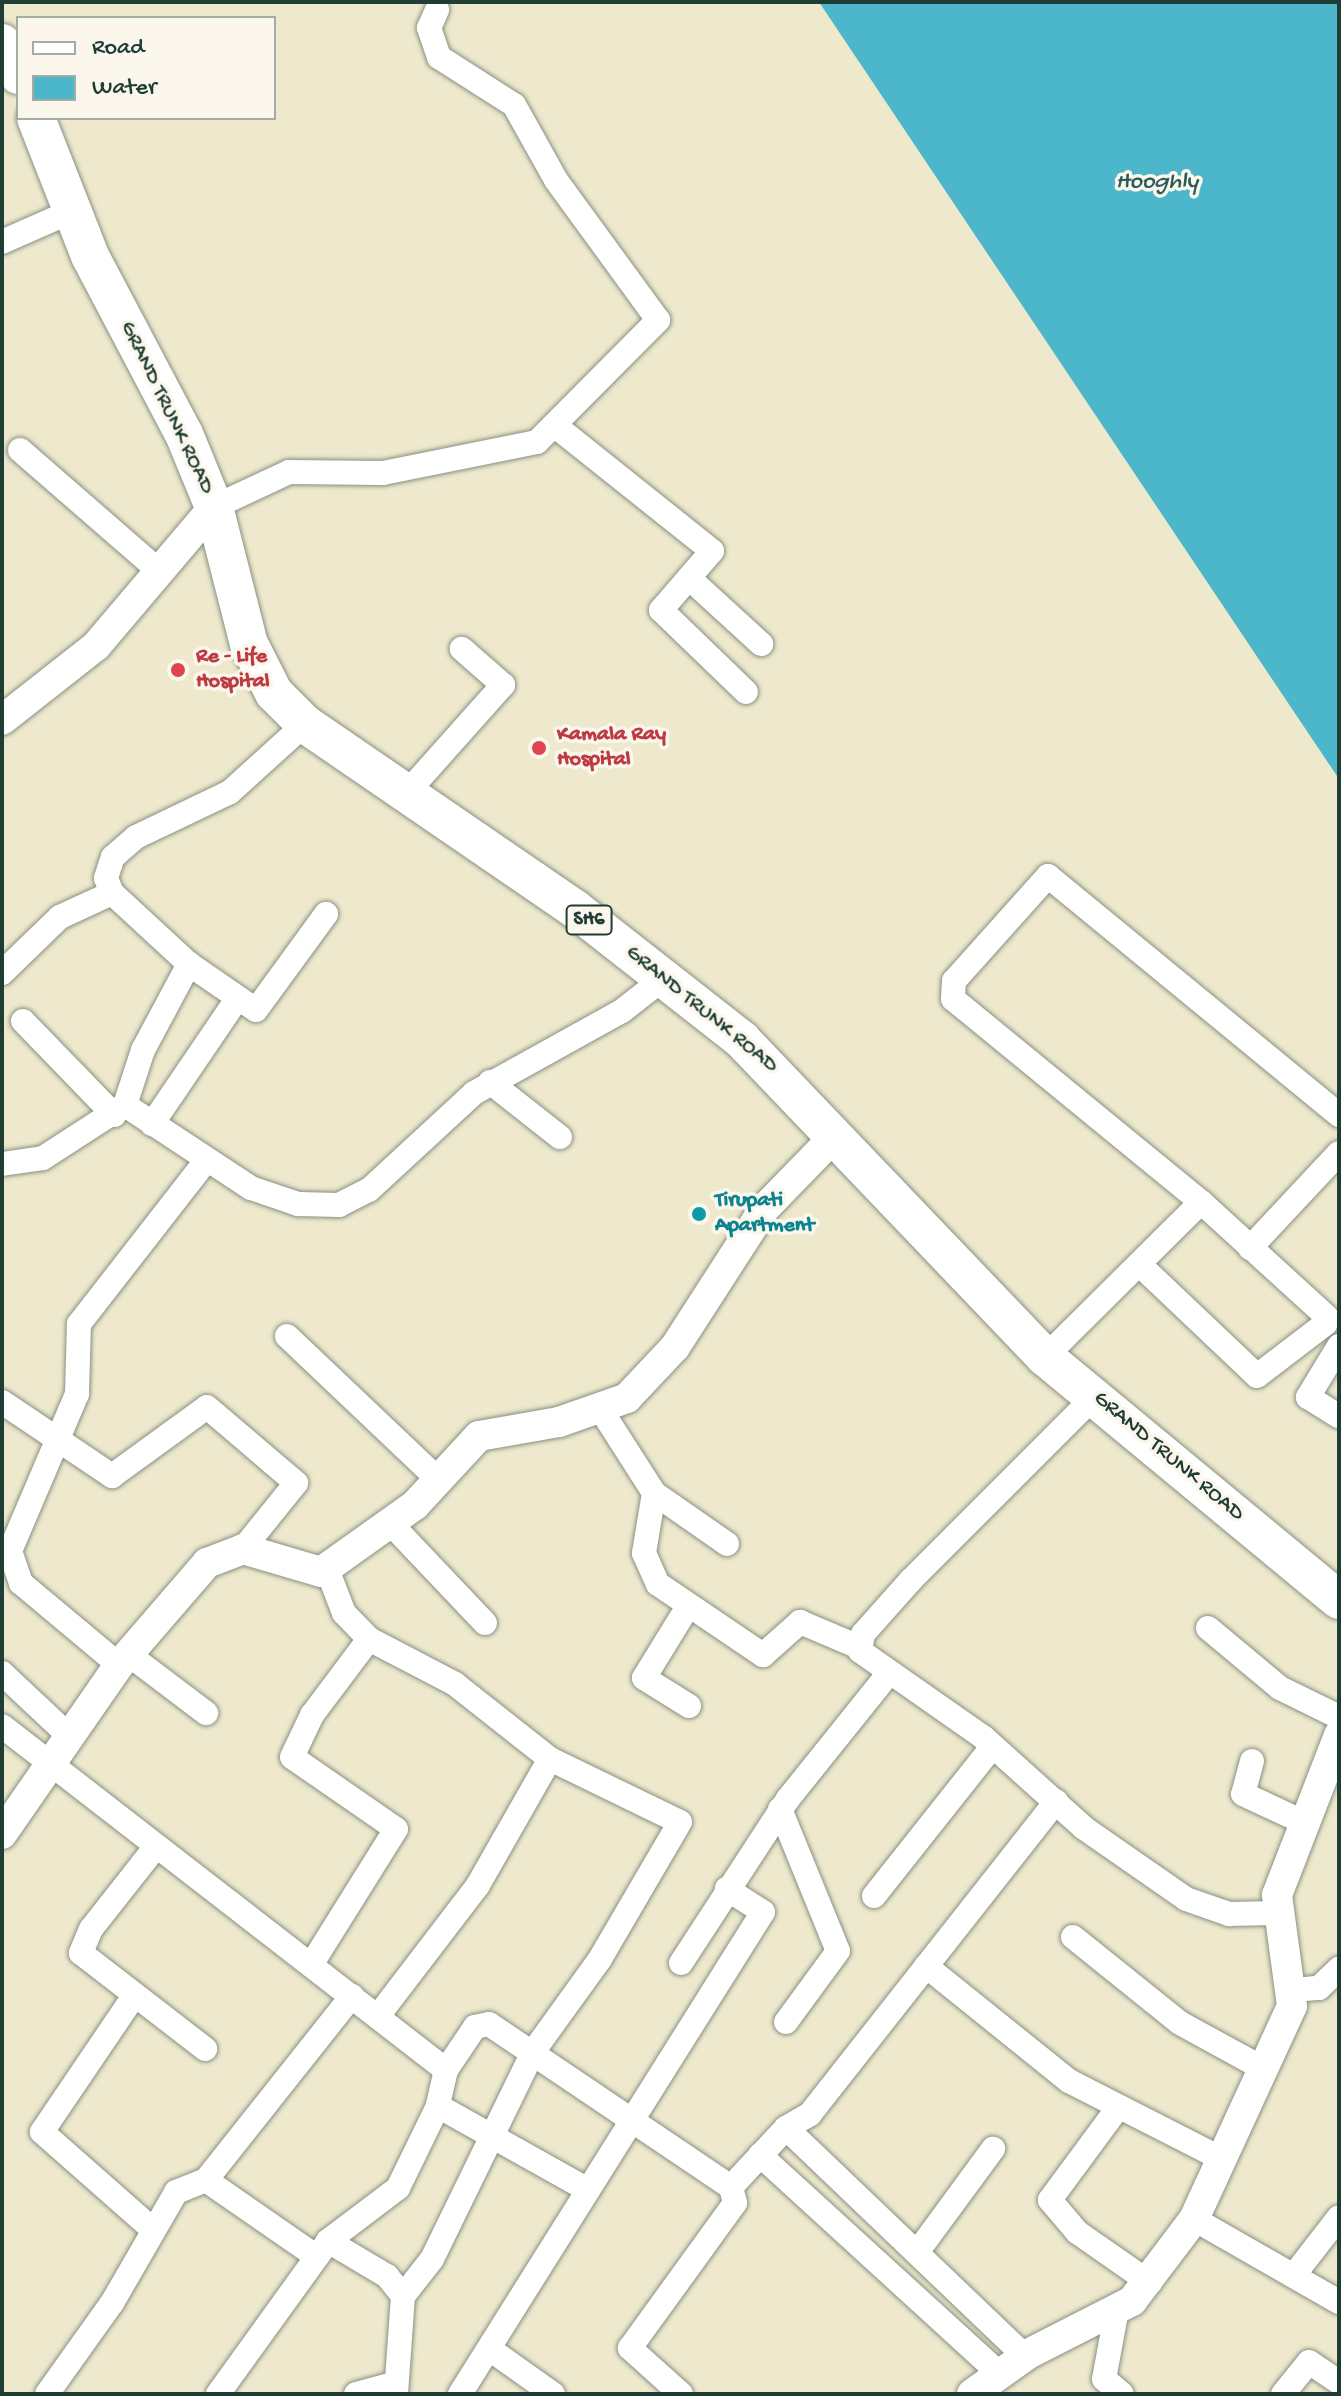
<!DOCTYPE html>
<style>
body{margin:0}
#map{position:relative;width:1341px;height:2396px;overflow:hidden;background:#eee8cd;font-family:"Gochi Hand",sans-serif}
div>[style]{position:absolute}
.water>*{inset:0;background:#4cb7ca}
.roads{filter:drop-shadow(0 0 2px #869280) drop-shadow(0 0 2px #869280)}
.minor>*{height:24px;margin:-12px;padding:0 12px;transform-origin:12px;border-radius:12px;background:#fff}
.tertiary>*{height:30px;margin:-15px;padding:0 15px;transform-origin:15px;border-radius:15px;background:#fff}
.primary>*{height:38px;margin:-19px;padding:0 19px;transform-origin:19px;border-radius:19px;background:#fff}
.dots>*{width:22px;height:22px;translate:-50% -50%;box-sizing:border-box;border:4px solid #fbf7ec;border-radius:50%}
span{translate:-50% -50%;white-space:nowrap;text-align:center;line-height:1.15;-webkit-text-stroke:7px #fbf7ec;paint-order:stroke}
.shield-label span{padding:2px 6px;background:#fbf7ec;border:2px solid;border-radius:6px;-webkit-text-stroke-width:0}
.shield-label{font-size:20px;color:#1f3d34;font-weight:700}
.street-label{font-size:22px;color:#1f3d34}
.health-label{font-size:22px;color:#be3a42;font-weight:700}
.left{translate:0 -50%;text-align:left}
.culture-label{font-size:22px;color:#0d838f;font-weight:700}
.water-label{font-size:24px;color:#2a5c5a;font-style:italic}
.frame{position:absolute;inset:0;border:4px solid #1f3d34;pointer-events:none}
.legend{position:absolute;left:16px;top:16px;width:260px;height:104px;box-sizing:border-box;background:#fbf7ec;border:2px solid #a3ada2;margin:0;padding:10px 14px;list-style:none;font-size:24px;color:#1f3d34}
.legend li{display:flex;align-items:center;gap:16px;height:40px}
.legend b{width:40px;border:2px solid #a3ada2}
</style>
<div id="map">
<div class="water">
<i style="clip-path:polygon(819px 2px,1339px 2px,1339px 779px)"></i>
</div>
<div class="roads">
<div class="minor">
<i style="left:2px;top:242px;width:74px;rotate:-23.8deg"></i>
<i style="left:558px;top:428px;width:197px;rotate:38.6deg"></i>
<i style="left:712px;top:551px;width:78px;rotate:130.8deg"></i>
<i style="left:661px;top:610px;width:118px;rotate:44deg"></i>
<i style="left:20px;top:450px;width:183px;rotate:41deg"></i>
<i style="left:214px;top:507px;width:83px;rotate:-25deg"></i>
<i style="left:289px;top:472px;width:94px;rotate:0.6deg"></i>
<i style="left:383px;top:473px;width:157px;rotate:-11.4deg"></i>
<i style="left:537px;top:442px;width:172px;rotate:-45.2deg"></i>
<i style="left:658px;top:320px;width:173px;rotate:-126.1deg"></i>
<i style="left:556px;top:180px;width:86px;rotate:-119.2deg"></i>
<i style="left:514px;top:105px;width:89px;rotate:-147.4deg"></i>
<i style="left:439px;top:57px;width:31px;rotate:-109deg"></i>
<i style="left:429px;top:28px;width:20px;rotate:-66deg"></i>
<i style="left:689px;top:578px;width:98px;rotate:42.5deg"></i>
<i style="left:404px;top:796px;width:149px;rotate:-48.3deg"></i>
<i style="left:503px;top:685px;width:55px;rotate:-138.7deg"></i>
<i style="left:189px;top:964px;width:81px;rotate:34.5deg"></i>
<i style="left:256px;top:1010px;width:119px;rotate:-53.9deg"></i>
<i style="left:2px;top:973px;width:81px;rotate:-44deg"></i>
<i style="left:60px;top:917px;width:57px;rotate:-24.8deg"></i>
<i style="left:23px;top:1021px;width:131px;rotate:45.9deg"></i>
<i style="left:490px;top:1082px;width:89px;rotate:38.2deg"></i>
<i style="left:125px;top:1105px;width:151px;rotate:33.4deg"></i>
<i style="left:251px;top:1188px;width:50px;rotate:18.8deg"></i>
<i style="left:298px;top:1204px;width:41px;rotate:1.4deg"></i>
<i style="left:339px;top:1205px;width:34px;rotate:-27deg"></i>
<i style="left:369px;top:1190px;width:143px;rotate:-42.7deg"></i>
<i style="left:474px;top:1093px;width:169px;rotate:-29deg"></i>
<i style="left:622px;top:1011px;width:53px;rotate:-38.2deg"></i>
<i style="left:152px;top:1124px;width:151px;rotate:-55.8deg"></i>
<i style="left:2px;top:1164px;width:41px;rotate:-8.3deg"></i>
<i style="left:43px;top:1158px;width:98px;rotate:-32.9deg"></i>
<i style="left:125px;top:1105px;width:58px;rotate:-71.9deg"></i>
<i style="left:143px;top:1050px;width:98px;rotate:-61.9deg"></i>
<i style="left:189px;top:964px;width:105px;rotate:-137.3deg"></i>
<i style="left:112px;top:893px;width:16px;rotate:-112deg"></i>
<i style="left:106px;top:878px;width:22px;rotate:-72deg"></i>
<i style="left:113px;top:857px;width:30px;rotate:-41deg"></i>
<i style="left:136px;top:837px;width:104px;rotate:-25.6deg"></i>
<i style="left:230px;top:792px;width:101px;rotate:-42.2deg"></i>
<i style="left:1250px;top:1248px;width:130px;rotate:-46.9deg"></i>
<i style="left:1140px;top:1265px;width:161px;rotate:43.5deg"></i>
<i style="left:1257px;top:1376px;width:86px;rotate:-37.4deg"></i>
<i style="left:1325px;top:1324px;width:8px;rotate:-83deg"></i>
<i style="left:1326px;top:1316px;width:169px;rotate:-137.6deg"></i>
<i style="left:287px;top:1336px;width:211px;rotate:43.5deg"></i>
<i style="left:1339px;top:1346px;width:60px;rotate:121.3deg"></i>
<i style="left:1308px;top:1397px;width:36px;rotate:32deg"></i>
<i style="left:1045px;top:1357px;width:220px;rotate:-44.8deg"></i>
<i style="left:1201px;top:1202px;width:320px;rotate:-140.7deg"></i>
<i style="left:953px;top:999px;width:18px;rotate:-87deg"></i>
<i style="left:954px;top:981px;width:141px;rotate:-48.2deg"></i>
<i style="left:1048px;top:876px;width:377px;rotate:39.4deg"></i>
<i style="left:1094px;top:1397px;width:259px;rotate:135deg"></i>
<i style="left:911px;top:1580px;width:72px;rotate:131.6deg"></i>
<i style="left:863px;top:1634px;width:17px;rotate:100deg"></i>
<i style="left:860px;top:1651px;width:150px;rotate:35deg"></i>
<i style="left:983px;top:1737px;width:136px;rotate:42deg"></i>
<i style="left:1084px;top:1828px;width:124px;rotate:34.8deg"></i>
<i style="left:1186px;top:1899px;width:46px;rotate:19.2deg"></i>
<i style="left:1229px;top:1914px;width:47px;rotate:-1.2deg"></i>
<i style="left:2px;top:1402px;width:133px;rotate:33.9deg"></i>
<i style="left:112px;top:1476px;width:117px;rotate:-36deg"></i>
<i style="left:207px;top:1407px;width:117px;rotate:40.5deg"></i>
<i style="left:296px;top:1483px;width:85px;rotate:128.8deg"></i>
<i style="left:601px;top:1410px;width:98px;rotate:57.4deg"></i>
<i style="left:654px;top:1493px;width:61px;rotate:99.5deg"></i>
<i style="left:644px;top:1553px;width:34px;rotate:66deg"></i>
<i style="left:658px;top:1584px;width:127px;rotate:34.1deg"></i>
<i style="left:763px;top:1655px;width:50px;rotate:-41.7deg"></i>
<i style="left:800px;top:1622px;width:64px;rotate:23deg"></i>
<i style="left:654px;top:1493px;width:89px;rotate:34.9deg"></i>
<i style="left:392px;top:1525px;width:135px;rotate:46.5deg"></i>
<i style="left:327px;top:1569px;width:47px;rotate:68.9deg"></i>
<i style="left:344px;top:1613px;width:36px;rotate:46deg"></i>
<i style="left:369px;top:1639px;width:97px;rotate:27.6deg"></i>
<i style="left:455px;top:1684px;width:121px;rotate:38.3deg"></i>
<i style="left:687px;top:1608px;width:82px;rotate:121.6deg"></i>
<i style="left:644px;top:1678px;width:53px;rotate:31.9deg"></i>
<i style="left:1208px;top:1628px;width:94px;rotate:39.8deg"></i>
<i style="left:1280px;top:1688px;width:66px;rotate:26.2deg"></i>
<i style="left:128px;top:1654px;width:98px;rotate:37.1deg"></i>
<i style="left:119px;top:1665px;width:128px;rotate:-140.1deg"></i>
<i style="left:21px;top:1583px;width:34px;rotate:-109deg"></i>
<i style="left:10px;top:1551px;width:171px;rotate:-66.9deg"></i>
<i style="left:77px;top:1394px;width:70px;rotate:-88.4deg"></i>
<i style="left:79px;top:1324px;width:207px;rotate:-52.1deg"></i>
<i style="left:2px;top:1673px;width:91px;rotate:43.2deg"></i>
<i style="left:2px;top:1726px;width:562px;rotate:37.77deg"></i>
<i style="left:446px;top:2070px;width:37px;rotate:103deg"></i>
<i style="left:438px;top:2106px;width:91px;rotate:116deg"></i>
<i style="left:398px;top:2188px;width:88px;rotate:142.9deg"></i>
<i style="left:328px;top:2241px;width:69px;rotate:30.7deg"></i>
<i style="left:387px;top:2276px;width:26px;rotate:51deg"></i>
<i style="left:403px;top:2296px;width:98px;rotate:94.1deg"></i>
<i style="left:1252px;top:1761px;width:34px;rotate:105deg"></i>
<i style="left:1243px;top:1794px;width:66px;rotate:25deg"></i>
<i style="left:780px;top:1809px;width:153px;rotate:67.8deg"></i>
<i style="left:838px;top:1951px;width:88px;rotate:126.2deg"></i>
<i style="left:154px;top:1849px;width:102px;rotate:128.2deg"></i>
<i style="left:91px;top:1929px;width:26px;rotate:113deg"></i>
<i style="left:81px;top:1953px;width:157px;rotate:37.7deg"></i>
<i style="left:874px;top:1896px;width:191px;rotate:-51.6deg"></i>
<i style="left:1073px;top:1937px;width:137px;rotate:38.8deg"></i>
<i style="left:1180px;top:2023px;width:96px;rotate:28.7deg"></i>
<i style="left:681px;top:1963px;width:196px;rotate:-56.9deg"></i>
<i style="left:788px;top:1799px;width:160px;rotate:-51.3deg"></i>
<i style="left:311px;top:1965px;width:160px;rotate:-58deg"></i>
<i style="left:396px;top:1829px;width:126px;rotate:-145.3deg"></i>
<i style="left:292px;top:1757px;width:47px;rotate:-64.5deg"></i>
<i style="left:312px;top:1715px;width:95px;rotate:-53.1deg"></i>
<i style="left:926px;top:1966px;width:184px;rotate:38.8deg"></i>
<i style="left:1069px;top:2081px;width:172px;rotate:27deg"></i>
<i style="left:1294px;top:1990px;width:25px;rotate:-5deg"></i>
<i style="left:1319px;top:1988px;width:28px;rotate:-44deg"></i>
<i style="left:134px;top:1996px;width:164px;rotate:124.1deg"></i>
<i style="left:42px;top:2132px;width:145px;rotate:41.4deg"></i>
<i style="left:378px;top:2016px;width:165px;rotate:-52.6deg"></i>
<i style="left:478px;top:1885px;width:145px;rotate:-60.3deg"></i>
<i style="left:550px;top:1759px;width:144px;rotate:25.9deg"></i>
<i style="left:680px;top:1822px;width:159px;rotate:120.3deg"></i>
<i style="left:600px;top:1959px;width:115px;rotate:125.8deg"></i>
<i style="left:533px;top:2052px;width:230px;rotate:116deg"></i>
<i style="left:432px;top:2259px;width:47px;rotate:128.1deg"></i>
<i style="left:446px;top:2070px;width:52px;rotate:-56deg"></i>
<i style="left:475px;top:2027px;width:14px;rotate:-12deg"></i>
<i style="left:489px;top:2024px;width:292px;rotate:34deg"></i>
<i style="left:731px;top:2187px;width:81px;rotate:-47deg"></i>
<i style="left:786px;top:2128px;width:28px;rotate:-30deg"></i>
<i style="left:810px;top:2114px;width:398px;rotate:-51.8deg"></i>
<i style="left:438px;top:2106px;width:172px;rotate:29.2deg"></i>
<i style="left:1117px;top:2109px;width:113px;rotate:126.4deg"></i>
<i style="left:1050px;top:2200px;width:42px;rotate:49.8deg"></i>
<i style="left:1077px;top:2232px;width:89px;rotate:34.9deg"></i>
<i style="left:786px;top:2128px;width:330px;rotate:43.7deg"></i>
<i style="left:760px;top:2155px;width:325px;rotate:42.4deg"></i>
<i style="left:1194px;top:2219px;width:167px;rotate:29.8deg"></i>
<i style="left:918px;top:2251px;width:127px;rotate:-53.7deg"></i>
<i style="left:317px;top:2257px;width:135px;rotate:-145.3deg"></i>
<i style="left:206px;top:2180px;width:235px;rotate:-51.6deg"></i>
<i style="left:1294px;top:2275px;width:73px;rotate:-52.2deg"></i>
<i style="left:1117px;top:2309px;width:71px;rotate:100.5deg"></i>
<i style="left:1104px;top:2379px;width:23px;rotate:40deg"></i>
<i style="left:491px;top:2350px;width:76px;rotate:35.4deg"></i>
<i style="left:47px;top:2394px;width:112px;rotate:-54.5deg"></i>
<i style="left:112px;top:2303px;width:128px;rotate:-60deg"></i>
<i style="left:176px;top:2192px;width:32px;rotate:-22deg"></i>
<i style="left:218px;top:2394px;width:186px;rotate:-54.2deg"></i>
<i style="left:356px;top:2394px;width:38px;rotate:-15deg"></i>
<i style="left:460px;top:2394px;width:569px;rotate:-57.85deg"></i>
<i style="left:763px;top:1912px;width:43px;rotate:-147.4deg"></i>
<i style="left:681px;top:2394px;width:69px;rotate:-138deg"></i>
<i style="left:630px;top:2348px;width:179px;rotate:-54.1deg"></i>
<i style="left:735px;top:2203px;width:16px;rotate:-104deg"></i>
<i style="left:1283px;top:2394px;width:41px;rotate:-50.9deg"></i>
<i style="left:1309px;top:2362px;width:36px;rotate:34deg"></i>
</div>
<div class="tertiary">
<i style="left:2px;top:720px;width:120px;rotate:-38.2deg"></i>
<i style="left:96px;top:646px;width:182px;rotate:-49.7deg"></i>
<i style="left:2px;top:1834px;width:206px;rotate:-55.3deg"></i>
<i style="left:119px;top:1665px;width:135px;rotate:-49.2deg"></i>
<i style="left:207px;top:1563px;width:39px;rotate:-21deg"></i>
<i style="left:243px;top:1549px;width:81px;rotate:16.4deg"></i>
<i style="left:321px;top:1572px;width:115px;rotate:-35.5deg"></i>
<i style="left:415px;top:1505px;width:94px;rotate:-47.2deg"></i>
<i style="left:479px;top:1436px;width:81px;rotate:-9.9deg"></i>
<i style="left:559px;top:1422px;width:72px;rotate:-19.4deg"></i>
<i style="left:627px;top:1398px;width:70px;rotate:-46.7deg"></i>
<i style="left:675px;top:1347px;width:164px;rotate:-57.2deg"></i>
<i style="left:764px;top:1209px;width:102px;rotate:-45.8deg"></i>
<i style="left:972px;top:2394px;width:69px;rotate:-35.5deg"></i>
<i style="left:1028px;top:2354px;width:117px;rotate:-27deg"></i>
<i style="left:1132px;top:2301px;width:103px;rotate:-52.9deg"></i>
<i style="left:1194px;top:2219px;width:234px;rotate:-65.3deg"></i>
<i style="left:1292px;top:2006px;width:112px;rotate:-97.7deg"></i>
<i style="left:1277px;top:1895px;width:172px;rotate:-68.8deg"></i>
</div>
<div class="primary">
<i style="left:2px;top:43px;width:36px;rotate:63deg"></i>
<i style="left:36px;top:118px;width:148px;rotate:68.6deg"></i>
<i style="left:90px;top:256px;width:201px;rotate:62.2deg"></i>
<i style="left:184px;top:434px;width:79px;rotate:67.7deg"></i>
<i style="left:214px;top:507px;width:141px;rotate:75.7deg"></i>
<i style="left:249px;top:644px;width:55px;rotate:63deg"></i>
<i style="left:274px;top:693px;width:44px;rotate:45deg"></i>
<i style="left:305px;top:724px;width:327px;rotate:34.4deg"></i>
<i style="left:575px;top:909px;width:212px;rotate:38.1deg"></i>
<i style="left:742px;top:1040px;width:439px;rotate:46.3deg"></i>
<i style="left:1045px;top:1357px;width:381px;rotate:39.6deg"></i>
</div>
</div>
<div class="dots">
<i style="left:178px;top:670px;background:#e0444e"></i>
<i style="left:539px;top:748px;background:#e0444e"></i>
<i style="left:699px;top:1214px;background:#0f9aa8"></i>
</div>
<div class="shield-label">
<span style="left:589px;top:920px">SH6</span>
</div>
<div class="street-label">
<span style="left:166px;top:408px;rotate:64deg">GRAND TRUNK ROAD</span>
<span style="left:701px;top:1010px;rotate:39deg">GRAND TRUNK ROAD</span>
<span style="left:1168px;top:1457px;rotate:40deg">GRAND TRUNK ROAD</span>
</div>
<div class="health-label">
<span class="left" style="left:196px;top:670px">Re - Life<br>Hospital</span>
<span class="left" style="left:557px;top:748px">Kamala Ray<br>Hospital</span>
</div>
<div class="culture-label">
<span class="left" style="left:715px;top:1214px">Tirupati<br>Apartment</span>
</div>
<div class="water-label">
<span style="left:1157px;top:183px">Hooghly</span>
</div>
<div class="frame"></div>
<ul class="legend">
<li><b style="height:10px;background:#fff"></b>Road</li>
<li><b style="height:22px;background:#4cb7ca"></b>Water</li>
</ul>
</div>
